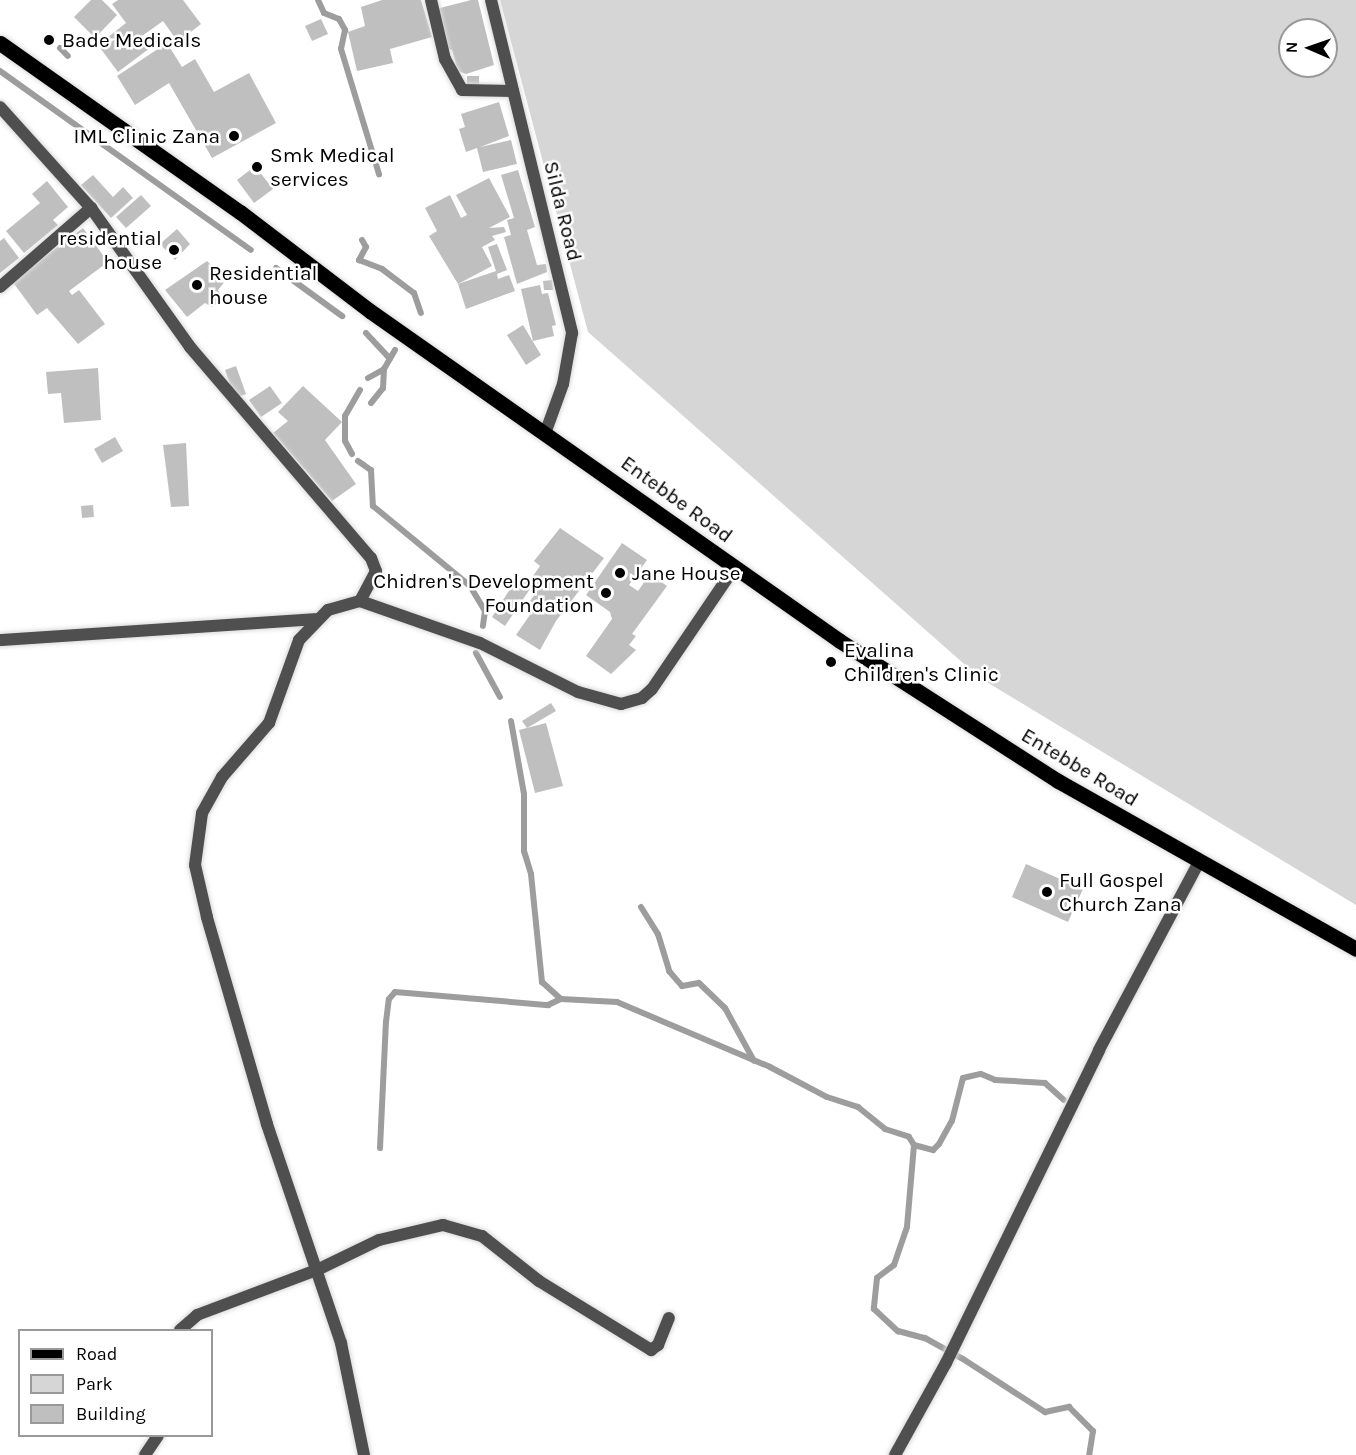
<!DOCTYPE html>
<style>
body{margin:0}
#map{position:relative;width:1356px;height:1455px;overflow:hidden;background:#fff;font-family:Karla,sans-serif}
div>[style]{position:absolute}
.green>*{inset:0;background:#d6d6d6}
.stream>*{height:6px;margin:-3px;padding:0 3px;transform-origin:3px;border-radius:3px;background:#9d9d9d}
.building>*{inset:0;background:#bfbfbf}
.roads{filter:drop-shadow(0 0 2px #dbdbdb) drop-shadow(0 0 2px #dbdbdb)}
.minor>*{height:12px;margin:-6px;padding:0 6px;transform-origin:6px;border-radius:6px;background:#4f4f4f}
.primary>*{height:15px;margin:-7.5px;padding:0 7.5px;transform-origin:7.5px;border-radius:7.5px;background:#000}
.dots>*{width:16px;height:16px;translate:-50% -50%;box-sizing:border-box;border:3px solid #fff;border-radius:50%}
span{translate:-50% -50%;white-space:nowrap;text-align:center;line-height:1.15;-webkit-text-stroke:5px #fff;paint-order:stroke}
.poi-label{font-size:21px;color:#000}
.left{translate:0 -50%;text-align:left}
.right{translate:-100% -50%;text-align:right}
.street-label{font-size:21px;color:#000}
.legend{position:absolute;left:18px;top:1329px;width:195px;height:108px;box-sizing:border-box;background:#fff;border:2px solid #999;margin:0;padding:8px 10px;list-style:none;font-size:18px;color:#000}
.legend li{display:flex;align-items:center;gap:12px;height:30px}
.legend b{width:30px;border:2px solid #999}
.north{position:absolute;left:1278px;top:18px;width:60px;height:60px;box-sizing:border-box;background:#fff;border:2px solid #999;border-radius:50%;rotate:272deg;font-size:16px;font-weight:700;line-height:24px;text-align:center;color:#000}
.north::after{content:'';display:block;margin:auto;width:21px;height:27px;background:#000;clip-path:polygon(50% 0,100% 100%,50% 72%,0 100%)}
</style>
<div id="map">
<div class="green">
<i style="clip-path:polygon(evenodd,500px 0,1356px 0,1356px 905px,980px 678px,588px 332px,500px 0,1290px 30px,1326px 30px,1326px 66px,1290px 66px,1290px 30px)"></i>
</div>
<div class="stream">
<i style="left:318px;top:0;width:14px;rotate:65deg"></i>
<i style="left:324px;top:13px;width:16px;rotate:22deg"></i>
<i style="left:339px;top:19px;width:13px;rotate:61deg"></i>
<i style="left:345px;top:30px;width:19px;rotate:102deg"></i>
<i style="left:341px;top:49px;width:131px;rotate:73.1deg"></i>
<i style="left:60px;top:48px;width:11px;rotate:45deg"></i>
<i style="left:0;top:71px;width:308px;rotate:35.5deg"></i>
<i style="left:362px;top:240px;width:8px;rotate:60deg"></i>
<i style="left:366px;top:247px;width:15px;rotate:118deg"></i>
<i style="left:359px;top:260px;width:25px;rotate:21deg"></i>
<i style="left:382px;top:269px;width:40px;rotate:37deg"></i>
<i style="left:414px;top:293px;width:21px;rotate:71deg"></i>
<i style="left:276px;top:268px;width:82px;rotate:36deg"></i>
<i style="left:366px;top:333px;width:35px;rotate:47deg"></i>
<i style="left:368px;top:378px;width:18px;rotate:-29deg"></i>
<i style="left:371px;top:403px;width:19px;rotate:-51deg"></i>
<i style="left:383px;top:388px;width:19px;rotate:-87deg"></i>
<i style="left:384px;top:369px;width:22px;rotate:-60deg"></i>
<i style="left:352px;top:454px;width:15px;rotate:-118deg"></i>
<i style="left:345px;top:441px;width:25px;rotate:-90deg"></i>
<i style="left:345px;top:416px;width:30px;rotate:-60deg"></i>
<i style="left:358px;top:461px;width:16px;rotate:35deg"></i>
<i style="left:371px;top:470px;width:36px;rotate:87deg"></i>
<i style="left:373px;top:506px;width:126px;rotate:39.5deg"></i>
<i style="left:470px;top:586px;width:29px;rotate:59deg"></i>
<i style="left:485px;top:611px;width:15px;rotate:98deg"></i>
<i style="left:476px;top:653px;width:50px;rotate:61.4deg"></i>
<i style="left:511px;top:721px;width:74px;rotate:79.9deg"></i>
<i style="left:524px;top:794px;width:57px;rotate:90deg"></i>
<i style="left:524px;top:851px;width:24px;rotate:73deg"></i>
<i style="left:531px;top:874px;width:109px;rotate:84.2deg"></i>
<i style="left:542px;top:982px;width:25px;rotate:42deg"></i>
<i style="left:641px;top:907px;width:32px;rotate:58deg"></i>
<i style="left:658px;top:934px;width:39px;rotate:73deg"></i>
<i style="left:669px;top:971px;width:20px;rotate:49deg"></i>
<i style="left:682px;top:986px;width:17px;rotate:-10deg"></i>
<i style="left:699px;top:983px;width:36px;rotate:44deg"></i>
<i style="left:725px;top:1008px;width:60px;rotate:61.3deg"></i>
<i style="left:914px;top:1145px;width:20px;rotate:15deg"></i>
<i style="left:933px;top:1150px;width:8px;rotate:-45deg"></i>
<i style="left:939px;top:1144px;width:26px;rotate:-61deg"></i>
<i style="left:952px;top:1121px;width:44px;rotate:-75.7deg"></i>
<i style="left:963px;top:1078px;width:18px;rotate:-13deg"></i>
<i style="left:981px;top:1074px;width:15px;rotate:23deg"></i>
<i style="left:995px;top:1080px;width:50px;rotate:3.4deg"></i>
<i style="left:1045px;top:1083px;width:25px;rotate:42deg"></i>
<i style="left:380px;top:1148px;width:126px;rotate:-87.3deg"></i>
<i style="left:386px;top:1022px;width:23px;rotate:-83deg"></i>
<i style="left:389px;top:999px;width:9px;rotate:-49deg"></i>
<i style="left:395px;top:992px;width:154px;rotate:4.9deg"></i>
<i style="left:548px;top:1005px;width:14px;rotate:-25deg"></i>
<i style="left:561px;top:999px;width:56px;rotate:3.1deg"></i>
<i style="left:617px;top:1002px;width:166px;rotate:23deg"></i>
<i style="left:770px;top:1067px;width:64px;rotate:27.8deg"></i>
<i style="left:827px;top:1097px;width:33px;rotate:18deg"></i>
<i style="left:858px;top:1107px;width:35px;rotate:39deg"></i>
<i style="left:885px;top:1129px;width:25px;rotate:18deg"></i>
<i style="left:909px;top:1137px;width:9px;rotate:58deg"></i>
<i style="left:914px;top:1145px;width:82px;rotate:94.9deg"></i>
<i style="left:907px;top:1227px;width:40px;rotate:108.9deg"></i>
<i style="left:894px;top:1265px;width:21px;rotate:143deg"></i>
<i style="left:877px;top:1278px;width:31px;rotate:96deg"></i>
<i style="left:874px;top:1309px;width:33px;rotate:43deg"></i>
<i style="left:898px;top:1331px;width:28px;rotate:15deg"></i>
<i style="left:925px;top:1338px;width:43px;rotate:28.9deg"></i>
<i style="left:963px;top:1359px;width:98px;rotate:32.9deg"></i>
<i style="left:1045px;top:1412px;width:25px;rotate:-12deg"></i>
<i style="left:1069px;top:1407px;width:34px;rotate:45deg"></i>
<i style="left:1093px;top:1431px;width:24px;rotate:99deg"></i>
</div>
<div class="building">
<i style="clip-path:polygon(91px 0,102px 0,117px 15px,95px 38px,74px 17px)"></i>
<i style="clip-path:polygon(118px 0,183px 0,201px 24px,178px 42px,163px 21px,142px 36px,150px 48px,118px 72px,98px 45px,126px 23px,112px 4px)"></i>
<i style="clip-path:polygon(382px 0,421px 0,432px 37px,390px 49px,393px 63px,357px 71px,348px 32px,365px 26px,361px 7px)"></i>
<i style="clip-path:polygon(471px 0,478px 0,494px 65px,466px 74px,458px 71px,452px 50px,444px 48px,436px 9px)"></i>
<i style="clip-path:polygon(321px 19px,328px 34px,312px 41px,305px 26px)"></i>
<i style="clip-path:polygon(167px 43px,182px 67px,195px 59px,214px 92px,249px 73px,276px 123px,212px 158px,169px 83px,135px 105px,117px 76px)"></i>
<i style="clip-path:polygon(467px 76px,479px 76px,479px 85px,467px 85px)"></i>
<i style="clip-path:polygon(499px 102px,509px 136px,480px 147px,511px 140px,517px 164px,483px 172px,477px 148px,466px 152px,459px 129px,465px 127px,461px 114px)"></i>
<i style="clip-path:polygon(255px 166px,273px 189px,254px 203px,237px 180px)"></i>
<i style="clip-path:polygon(518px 170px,535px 227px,527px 230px,537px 265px,546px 264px,547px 272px,517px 284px,504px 237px,511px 235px,507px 220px,514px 218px,501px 175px)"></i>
<i style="clip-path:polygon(93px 175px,113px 197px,123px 187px,133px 198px,111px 218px,81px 185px)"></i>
<i style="clip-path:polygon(489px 178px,510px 217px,489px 228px,504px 227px,506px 232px,492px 236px,495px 240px,482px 247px,492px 266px,458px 284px,429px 236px,437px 231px,425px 208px,450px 195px,461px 218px,467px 215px,456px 195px)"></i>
<i style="clip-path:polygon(47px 181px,68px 207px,53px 220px,58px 225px,24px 253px,6px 231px,40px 203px,32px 194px)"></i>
<i style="clip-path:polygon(141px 195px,151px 206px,126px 228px,116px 217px)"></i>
<i style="clip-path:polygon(83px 228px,108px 262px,69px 291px,72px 295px,79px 290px,105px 324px,78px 344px,47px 308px,37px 315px,12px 281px)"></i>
<i style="clip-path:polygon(177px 229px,190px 244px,175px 260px,160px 244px)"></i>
<i style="clip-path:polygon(4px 238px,19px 258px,0 273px,0 241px)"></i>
<i style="clip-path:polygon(497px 244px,507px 270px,497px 274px,498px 279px,509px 275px,515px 291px,466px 309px,458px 284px,496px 271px,488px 247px)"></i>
<i style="clip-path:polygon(207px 261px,226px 280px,218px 290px,224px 299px,212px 307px,205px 303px,187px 317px,165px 290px)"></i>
<i style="clip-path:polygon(552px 280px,553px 290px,544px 290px,543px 281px)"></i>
<i style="clip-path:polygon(540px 285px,542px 294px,548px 293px,556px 325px,552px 326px,554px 336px,533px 341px,521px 289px)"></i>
<i style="clip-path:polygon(523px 325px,541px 355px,526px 365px,507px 335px)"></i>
<i style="clip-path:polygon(236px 366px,246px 394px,235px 398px,225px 370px)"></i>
<i style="clip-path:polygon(98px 368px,101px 420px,64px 423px,61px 393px,48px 394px,46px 372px)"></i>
<i style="clip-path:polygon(270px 386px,282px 403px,261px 417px,249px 400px)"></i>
<i style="clip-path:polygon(303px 386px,342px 422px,325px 440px,356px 484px,332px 501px,273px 433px,288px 421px,278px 412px)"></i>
<i style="clip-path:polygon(115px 437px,123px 451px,102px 463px,94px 449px)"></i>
<i style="clip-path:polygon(186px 443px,189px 506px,171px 507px,163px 445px)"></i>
<i style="clip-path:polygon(93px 505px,94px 517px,82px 518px,81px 506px)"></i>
<i style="clip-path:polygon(560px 528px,604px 558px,556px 621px,540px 650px,516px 635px,536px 606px,530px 601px,538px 590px,532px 586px,505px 626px,492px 617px,518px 577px,528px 583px,540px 566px,534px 561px)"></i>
<i style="clip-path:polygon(622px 543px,647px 560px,629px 585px,638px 591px,650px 574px,667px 586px,632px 634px,636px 636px,629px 645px,636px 650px,611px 674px,586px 656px,612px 619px,610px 612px,586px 595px)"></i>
<i style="clip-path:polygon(551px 703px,556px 711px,527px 728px,522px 721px)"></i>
<i style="clip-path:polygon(546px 723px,563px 786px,535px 793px,519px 730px)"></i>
<i style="clip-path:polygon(1026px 864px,1083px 889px,1068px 922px,1012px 897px)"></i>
</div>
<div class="roads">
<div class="minor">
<i style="left:431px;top:0;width:61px;rotate:76.7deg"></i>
<i style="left:445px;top:59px;width:35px;rotate:61deg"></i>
<i style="left:462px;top:90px;width:51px;rotate:1.1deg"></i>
<i style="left:491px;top:0;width:343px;rotate:76.3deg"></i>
<i style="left:572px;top:333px;width:52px;rotate:100deg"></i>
<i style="left:563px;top:384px;width:50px;rotate:109.9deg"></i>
<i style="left:0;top:107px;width:136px;rotate:48deg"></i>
<i style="left:91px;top:208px;width:171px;rotate:54.5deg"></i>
<i style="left:190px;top:347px;width:278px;rotate:49.4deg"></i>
<i style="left:371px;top:558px;width:14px;rotate:69deg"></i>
<i style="left:376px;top:571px;width:34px;rotate:118deg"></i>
<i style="left:0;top:287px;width:121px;rotate:-41deg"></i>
<i style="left:0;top:640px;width:316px;rotate:-3.8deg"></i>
<i style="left:180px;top:1330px;width:23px;rotate:-41deg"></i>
<i style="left:197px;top:1315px;width:128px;rotate:-20.6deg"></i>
<i style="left:317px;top:1270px;width:69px;rotate:-25.8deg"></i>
<i style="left:379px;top:1240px;width:66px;rotate:-13.2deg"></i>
<i style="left:443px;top:1225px;width:41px;rotate:15.8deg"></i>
<i style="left:482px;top:1236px;width:73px;rotate:38.3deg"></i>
<i style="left:539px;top:1281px;width:132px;rotate:31.6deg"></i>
<i style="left:651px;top:1350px;width:9px;rotate:-36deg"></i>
<i style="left:658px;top:1345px;width:29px;rotate:-68deg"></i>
<i style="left:145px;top:1455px;width:23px;rotate:-56deg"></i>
<i style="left:364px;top:1455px;width:114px;rotate:-101.6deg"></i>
<i style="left:341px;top:1343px;width:231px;rotate:-108.7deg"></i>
<i style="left:267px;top:1124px;width:216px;rotate:-106.2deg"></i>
<i style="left:207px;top:917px;width:53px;rotate:-103deg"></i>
<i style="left:195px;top:865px;width:52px;rotate:-82.3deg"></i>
<i style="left:202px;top:813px;width:41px;rotate:-60.9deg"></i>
<i style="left:222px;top:777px;width:72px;rotate:-49deg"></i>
<i style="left:269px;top:723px;width:88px;rotate:-70.1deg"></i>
<i style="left:299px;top:640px;width:42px;rotate:-46deg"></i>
<i style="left:328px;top:610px;width:33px;rotate:-16deg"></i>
<i style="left:360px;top:601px;width:127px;rotate:19.3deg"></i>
<i style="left:480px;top:643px;width:110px;rotate:26.6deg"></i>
<i style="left:578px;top:692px;width:45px;rotate:15.6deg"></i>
<i style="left:621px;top:704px;width:22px;rotate:-16deg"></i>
<i style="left:642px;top:698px;width:13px;rotate:-42deg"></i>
<i style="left:652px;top:689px;width:148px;rotate:-55.8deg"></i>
<i style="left:895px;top:1455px;width:105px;rotate:-61deg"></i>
<i style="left:946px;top:1363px;width:348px;rotate:-63.9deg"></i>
<i style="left:1099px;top:1050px;width:213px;rotate:-62deg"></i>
</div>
<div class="primary">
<i style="left:0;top:43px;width:294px;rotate:35.2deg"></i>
<i style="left:240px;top:212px;width:163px;rotate:37.3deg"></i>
<i style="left:370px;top:311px;width:574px;rotate:35.07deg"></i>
<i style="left:840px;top:641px;width:259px;rotate:32.7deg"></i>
<i style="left:1058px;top:781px;width:342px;rotate:29.4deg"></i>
</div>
</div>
<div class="dots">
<i style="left:49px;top:40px;background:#000"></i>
<i style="left:234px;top:136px;background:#000"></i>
<i style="left:257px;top:167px;background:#000"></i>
<i style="left:174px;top:250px;background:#000"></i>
<i style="left:197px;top:285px;background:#000"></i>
<i style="left:620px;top:573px;background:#000"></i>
<i style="left:606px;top:593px;background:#000"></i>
<i style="left:831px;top:662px;background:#000"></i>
<i style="left:1047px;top:892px;background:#000"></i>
</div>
<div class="poi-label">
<span class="left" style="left:62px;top:40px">Bade Medicals</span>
<span class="right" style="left:220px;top:136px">IML Clinic Zana</span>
<span class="left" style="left:270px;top:167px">Smk Medical<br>services</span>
<span class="right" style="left:162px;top:250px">residential<br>house</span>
<span class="left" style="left:209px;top:285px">Residential<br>house</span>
<span class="left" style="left:632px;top:573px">Jane House</span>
<span class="right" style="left:594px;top:593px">Chidren's Development<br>Foundation</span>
<span class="left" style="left:844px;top:662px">Evalina<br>Children's Clinic</span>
<span class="left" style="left:1059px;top:892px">Full Gospel<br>Church Zana</span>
</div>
<div class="street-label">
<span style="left:563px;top:211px;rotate:76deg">Silda Road</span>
<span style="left:677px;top:499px;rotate:36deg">Entebbe Road</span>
<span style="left:1080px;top:767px;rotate:31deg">Entebbe Road</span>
</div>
<ul class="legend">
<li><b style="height:8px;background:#000"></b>Road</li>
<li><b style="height:16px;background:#d6d6d6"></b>Park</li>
<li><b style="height:16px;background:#bfbfbf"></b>Building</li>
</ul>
<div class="north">N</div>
</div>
